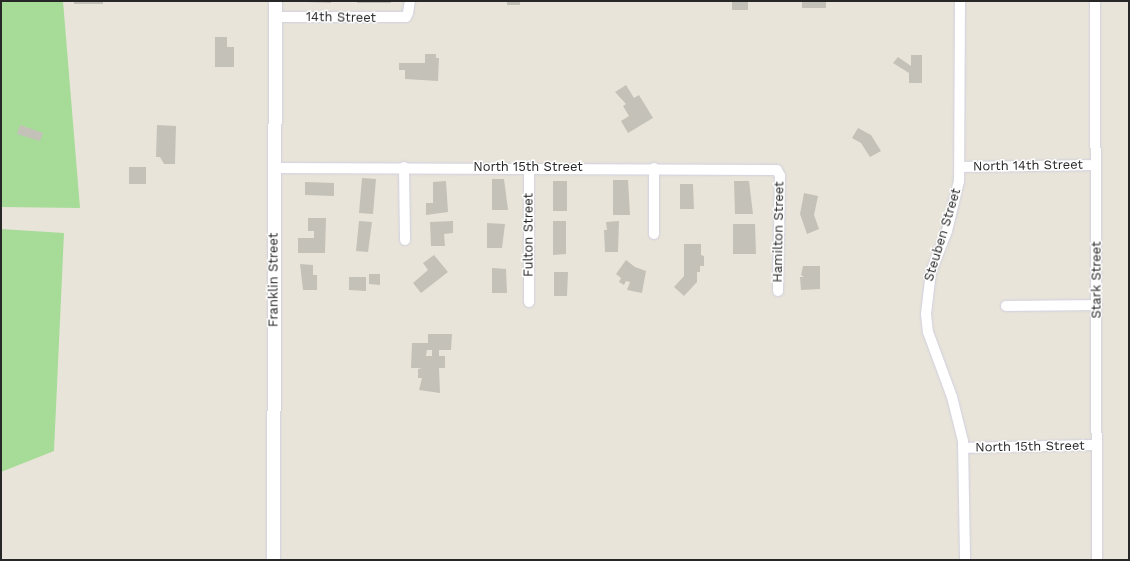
<!DOCTYPE html>
<style>
body{margin:0}
#map{position:relative;width:1130px;height:561px;overflow:hidden;background:#e9e4d9;font-family:"Work Sans",sans-serif}
div>[style]{position:absolute}
.green>*{inset:0;background:#a6dc98}
.building>*{inset:0;background:#c4c1b9}
.roads{filter:drop-shadow(0 0 1px #cfcfdf) drop-shadow(0 0 1px #cfcfdf)}
.minor>*{height:10px;margin:-5px;padding:0 5px;transform-origin:5px;border-radius:5px;background:#fff}
.tertiary>*{height:13px;margin:-6.5px;padding:0 6.5px;transform-origin:6.5px;border-radius:6.5px;background:#fff}
span{translate:-50% -50%;white-space:nowrap;text-align:center;line-height:1.15;-webkit-text-stroke:3px #fff;paint-order:stroke}
.street-label{font-size:13px;color:#272727}
.frame{position:absolute;inset:0;border:2px solid #272727;pointer-events:none}
</style>
<div id="map">
<div class="green">
<i style="clip-path:polygon(1px 1px,63px 1px,80px 208px,1px 207px)"></i>
<i style="clip-path:polygon(1px 229px,64px 233px,54px 451px,1px 472px)"></i>
</div>
<div class="building">
<i style="clip-path:polygon(74px 1px,103px 1px,103px 4px,74px 4px)"></i>
<i style="clip-path:polygon(305px 1px,331px 1px,331px 3px,305px 2px)"></i>
<i style="clip-path:polygon(357px 1px,391px 1px,391px 3px,357px 3px)"></i>
<i style="clip-path:polygon(507px 1px,520px 1px,520px 5px,507px 5px)"></i>
<i style="clip-path:polygon(732px 1px,748px 1px,748px 10px,732px 10px)"></i>
<i style="clip-path:polygon(802px 1px,826px 1px,826px 8px,802px 8px)"></i>
<i style="clip-path:polygon(215px 37px,227px 37px,227px 47px,234px 47px,234px 67px,215px 67px)"></i>
<i style="clip-path:polygon(425px 54px,436px 54px,436px 58px,439px 58px,438px 81px,405px 79px,405px 70px,399px 70px,399px 63px,425px 63px)"></i>
<i style="clip-path:polygon(911px 55px,922px 55px,922px 83px,909px 83px,909px 73px,893px 63px,898px 57px,911px 66px)"></i>
<i style="clip-path:polygon(626px 85px,634px 98px,639px 95px,653px 118px,628px 133px,621px 121px,629px 116px,623px 106px,626px 104px,615px 92px)"></i>
<i style="clip-path:polygon(20px 125px,43px 133px,40px 141px,17px 134px)"></i>
<i style="clip-path:polygon(157px 125px,176px 126px,175px 164px,164px 164px,160px 157px,156px 157px)"></i>
<i style="clip-path:polygon(858px 128px,871px 135px,881px 151px,870px 157px,861px 143px,852px 138px)"></i>
<i style="clip-path:polygon(129px 167px,146px 167px,146px 184px,129px 184px)"></i>
<i style="clip-path:polygon(362px 178px,376px 179px,373px 214px,359px 213px)"></i>
<i style="clip-path:polygon(492px 179px,504px 179px,508px 210px,492px 210px)"></i>
<i style="clip-path:polygon(613px 180px,628px 180px,630px 215px,613px 215px)"></i>
<i style="clip-path:polygon(446px 181px,448px 212px,426px 215px,426px 203px,433px 203px,433px 182px)"></i>
<i style="clip-path:polygon(553px 181px,567px 181px,567px 211px,553px 211px)"></i>
<i style="clip-path:polygon(734px 181px,749px 181px,753px 214px,735px 214px)"></i>
<i style="clip-path:polygon(305px 182px,334px 183px,334px 196px,305px 195px)"></i>
<i style="clip-path:polygon(680px 184px,693px 184px,694px 209px,680px 209px)"></i>
<i style="clip-path:polygon(804px 193px,818px 196px,814px 215px,819px 229px,807px 234px,800px 214px)"></i>
<i style="clip-path:polygon(308px 218px,326px 218px,325px 253px,298px 253px,298px 238px,314px 238px,314px 231px,308px 231px)"></i>
<i style="clip-path:polygon(359px 221px,372px 222px,368px 252px,356px 251px)"></i>
<i style="clip-path:polygon(453px 221px,453px 233px,444px 234px,445px 246px,431px 246px,430px 222px)"></i>
<i style="clip-path:polygon(553px 221px,566px 221px,566px 254px,553px 255px)"></i>
<i style="clip-path:polygon(619px 221px,618px 252px,605px 252px,604px 230px,607px 230px,606px 222px)"></i>
<i style="clip-path:polygon(487px 223px,505px 224px,502px 248px,487px 248px)"></i>
<i style="clip-path:polygon(733px 224px,755px 224px,756px 254px,733px 254px)"></i>
<i style="clip-path:polygon(684px 244px,701px 244px,701px 255px,704px 256px,704px 266px,700px 266px,700px 272px,697px 272px,697px 282px,684px 296px,674px 287px,684px 276px)"></i>
<i style="clip-path:polygon(434px 255px,448px 272px,421px 293px,413px 283px,428px 270px,423px 263px)"></i>
<i style="clip-path:polygon(626px 260px,635px 267px,646px 271px,642px 293px,627px 290px,630px 282px,626px 281px,624px 285px,619px 282px,621px 278px,616px 274px)"></i>
<i style="clip-path:polygon(300px 264px,313px 265px,313px 275px,317px 275px,317px 290px,303px 290px)"></i>
<i style="clip-path:polygon(803px 266px,820px 266px,820px 289px,801px 290px,800px 277px,804px 277px,801px 275px)"></i>
<i style="clip-path:polygon(492px 268px,506px 269px,507px 293px,492px 293px)"></i>
<i style="clip-path:polygon(554px 272px,568px 272px,567px 296px,554px 296px)"></i>
<i style="clip-path:polygon(369px 274px,380px 274px,380px 285px,369px 284px)"></i>
<i style="clip-path:polygon(349px 277px,366px 277px,366px 291px,349px 290px)"></i>
<i style="clip-path:polygon(evenodd,428px 334px,452px 334px,451px 350px,439px 350px,439px 356px,445px 356px,445px 368px,439px 368px,440px 393px,419px 390px,422px 378px,418px 378px,418px 369px,422px 368px,411px 368px,412px 343px,428px 343px,428px 334px,427px 350px,432px 350px,432px 356px,426px 356px,427px 350px)"></i>
</div>
<div class="roads">
<div class="minor">
<i style="left:960px;top:1px;width:180px;rotate:90.3deg"></i>
<i style="left:959px;top:181px;width:51px;rotate:103.5deg"></i>
<i style="left:947px;top:231px;width:44px;rotate:111.3deg"></i>
<i style="left:931px;top:272px;width:42px;rotate:96.8deg"></i>
<i style="left:926px;top:314px;width:18px;rotate:84deg"></i>
<i style="left:928px;top:332px;width:69px;rotate:69.7deg"></i>
<i style="left:952px;top:397px;width:45px;rotate:76deg"></i>
<i style="left:963px;top:441px;width:119px;rotate:89deg"></i>
<i style="left:1095px;top:1px;width:559px;rotate:89.8deg"></i>
<i style="left:275px;top:17px;width:131px"></i>
<i style="left:406px;top:17px;width:4px;rotate:-63deg"></i>
<i style="left:408px;top:13px;width:12px;rotate:-81deg"></i>
<i style="left:404px;top:167px;width:73px;rotate:89.2deg"></i>
<i style="left:529px;top:167px;width:135px;rotate:90deg"></i>
<i style="left:960px;top:167px;width:136px;rotate:-0.8deg"></i>
<i style="left:275px;top:168px;width:502px;rotate:0.23deg"></i>
<i style="left:777px;top:170px;width:7px;rotate:63deg"></i>
<i style="left:780px;top:176px;width:115px;rotate:91deg"></i>
<i style="left:654px;top:234px;width:66px;rotate:-90deg"></i>
<i style="left:1006px;top:306px;width:91px;rotate:-0.6deg"></i>
<i style="left:963px;top:448px;width:134px;rotate:-1.3deg"></i>
</div>
<div class="tertiary">
<i style="left:273px;top:560px;width:559px;rotate:-89.8deg"></i>
</div>
</div>
<div class="street-label">
<span style="left:341px;top:18px;rotate:1deg">14th Street</span>
<span style="left:1028px;top:166px;rotate:-1deg">North 14th Street</span>
<span style="left:528px;top:167px">North 15th Street</span>
<span style="left:779px;top:232px;rotate:-89deg">Hamilton Street</span>
<span style="left:529px;top:235px;rotate:-90deg">Fulton Street</span>
<span style="left:943px;top:235px;rotate:-73deg">Steuben Street</span>
<span style="left:274px;top:280px;rotate:-90deg">Franklin Street</span>
<span style="left:1097px;top:280px;rotate:-90deg">Stark Street</span>
<span style="left:1030px;top:447px;rotate:-1deg">North 15th Street</span>
</div>
<div class="frame"></div>
</div>
